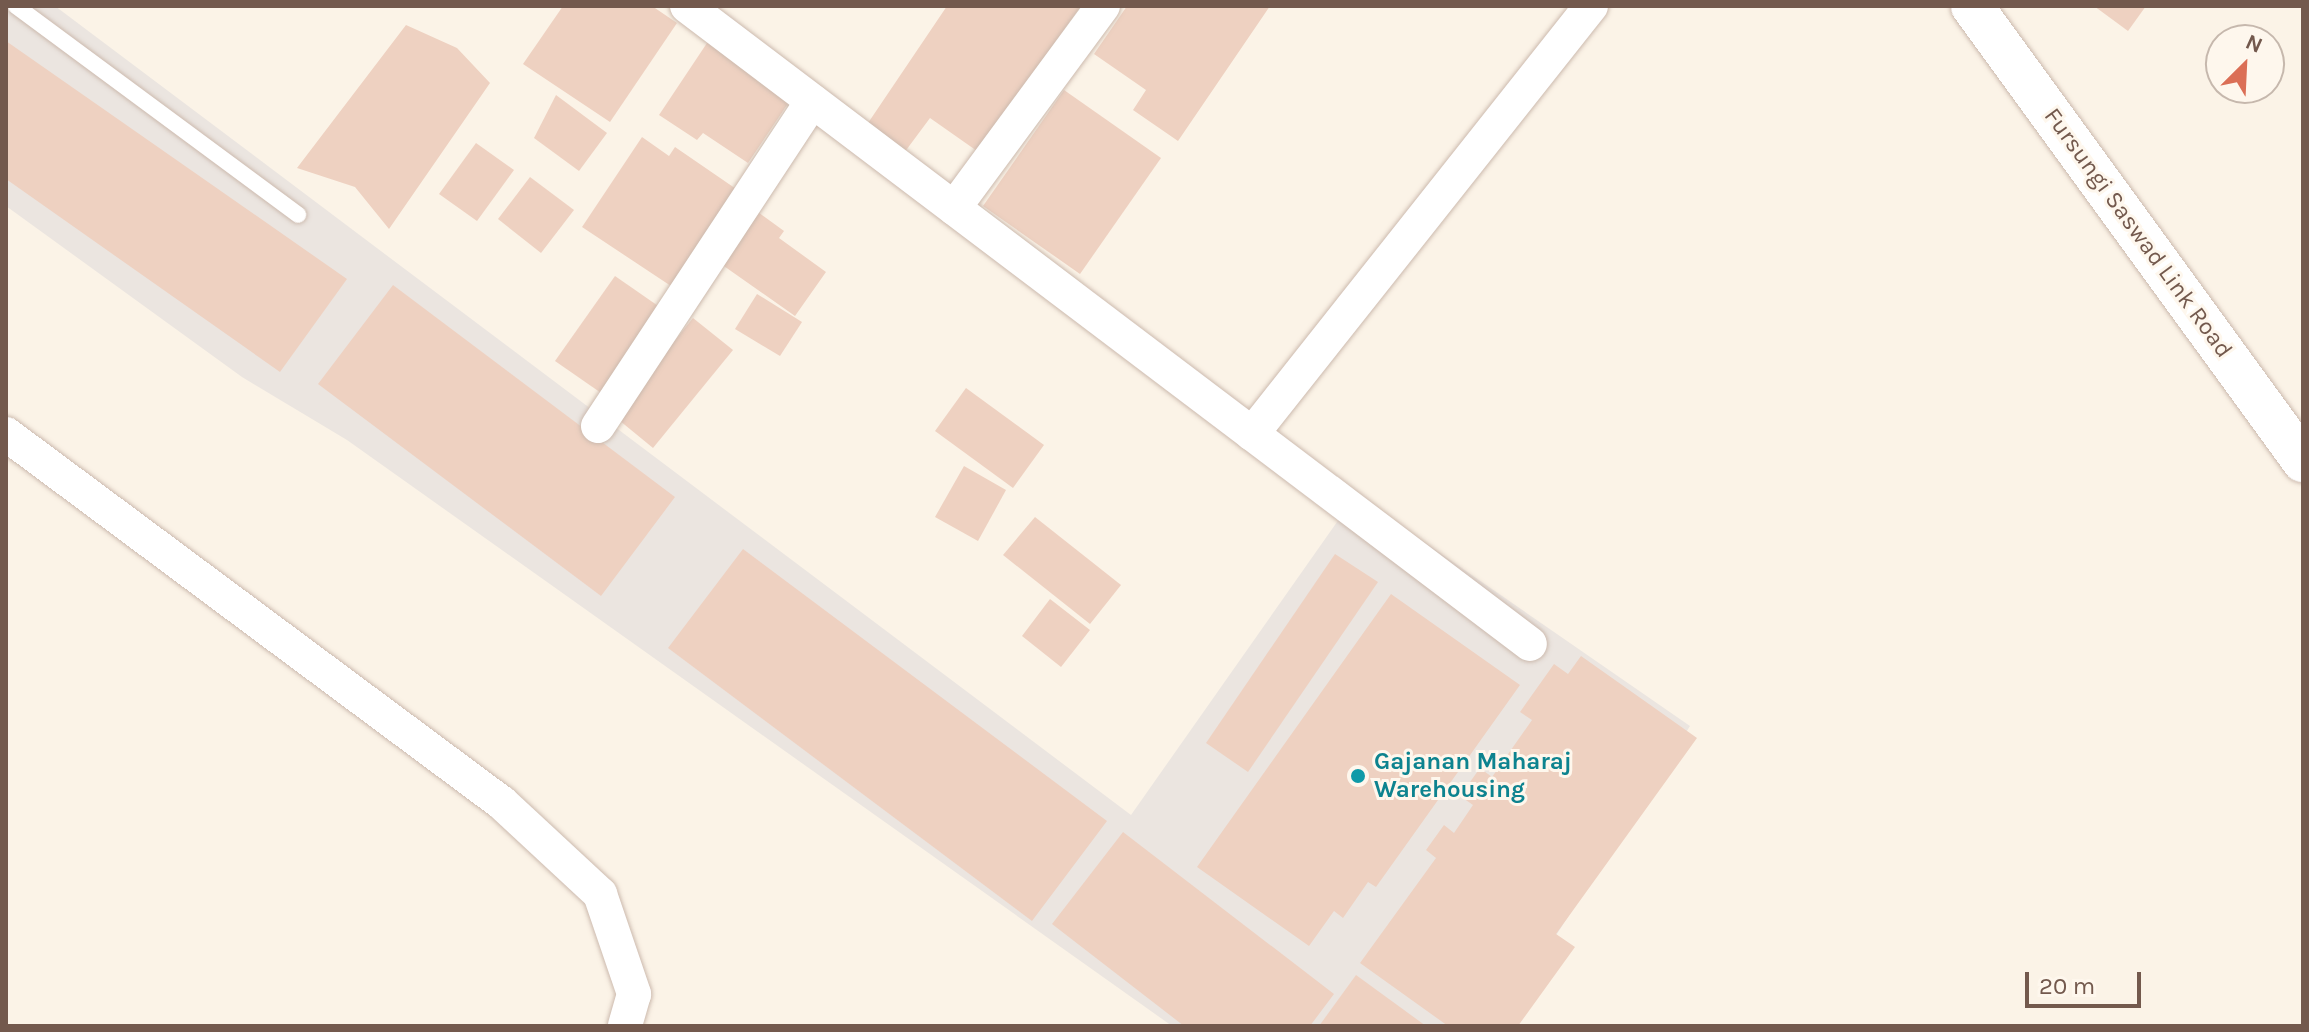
<!DOCTYPE html>
<style>
body{margin:0}
#map{position:relative;width:2309px;height:1032px;overflow:hidden;background:#fbf3e7;font-family:Karla,sans-serif}
div>[style]{position:absolute}
.industrial>*{inset:0;background:#ebe5e0}
.building>*{inset:0;background:#eed1c1}
.roads{filter:drop-shadow(0 0 2px #ccbaae) drop-shadow(0 0 2px #ccbaae)}
.service>*{height:16px;margin:-8px;padding:0 8px;transform-origin:8px;border-radius:8px;background:#fff}
.minor>*{height:34px;margin:-17px;padding:0 17px;transform-origin:17px;border-radius:17px;background:#fff}
.tertiary>*{height:42px;margin:-21px;padding:0 21px;transform-origin:21px;border-radius:21px;background:#fff}
.dots>*{width:22px;height:22px;translate:-50% -50%;box-sizing:border-box;border:4px solid #fef7ed;border-radius:50%}
span{translate:-50% -50%;white-space:nowrap;text-align:center;line-height:1.15;-webkit-text-stroke:6px #fef7ed;paint-order:stroke}
.street-label{font-size:24px;color:#73594d}
.culture-label{font-size:24px;color:#0d838f;font-weight:700}
.left{translate:0 -50%;text-align:left}
.frame{position:absolute;inset:0;border:8px solid #73594d;pointer-events:none}
.north{position:absolute;left:2205px;top:24px;width:80px;height:80px;box-sizing:border-box;background:#fef7ed;border:2px solid #c6b8ad;border-radius:50%;rotate:24deg;font-size:22px;font-weight:700;line-height:32px;text-align:center;color:#73594d}
.north::after{content:'';display:block;margin:auto;width:28px;height:36px;background:#db6f56;clip-path:polygon(50% 0,100% 100%,50% 72%,0 100%)}
.scale{position:absolute;left:2025px;top:972px;width:116px;height:36px;box-sizing:border-box;border:4px solid #73594d;border-top:0;padding-left:10px;font-size:24px;line-height:28px;white-space:nowrap;color:#73594d;-webkit-text-stroke:6px #fef7ed;paint-order:stroke}
</style>
<div id="map">
<div class="industrial">
<i style="clip-path:polygon(6px 6px,55px 6px,1131px 815px,1356px 495px,1690px 726px,1498px 1026px,1172px 1026px,347px 440px,242px 377px,6px 206px)"></i>
</div>
<div class="building">
<i style="clip-path:polygon(563px 6px,652px 6px,677px 23px,610px 122px,523px 64px)"></i>
<i style="clip-path:polygon(947px 6px,1081px 6px,977px 151px,930px 118px,904px 153px,866px 126px)"></i>
<i style="clip-path:polygon(1127px 6px,1270px 6px,1178px 141px,1133px 110px,1146px 90px,1094px 54px)"></i>
<i style="clip-path:polygon(2094px 6px,2146px 6px,2128px 31px)"></i>
<i style="clip-path:polygon(406px 25px,457px 48px,490px 83px,389px 229px,355px 187px,297px 168px)"></i>
<i style="clip-path:polygon(711px 37px,795px 93px,748px 163px,703px 133px,697px 140px,659px 115px)"></i>
<i style="clip-path:polygon(6px 41px,347px 279px,280px 372px,6px 179px)"></i>
<i style="clip-path:polygon(1064px 90px,1161px 158px,1080px 274px,983px 206px)"></i>
<i style="clip-path:polygon(556px 95px,607px 133px,579px 171px,534px 138px)"></i>
<i style="clip-path:polygon(642px 137px,669px 156px,675px 147px,742px 193px,677px 290px,582px 227px)"></i>
<i style="clip-path:polygon(476px 143px,514px 170px,477px 221px,439px 194px)"></i>
<i style="clip-path:polygon(530px 177px,574px 210px,541px 253px,498px 219px)"></i>
<i style="clip-path:polygon(758px 212px,784px 231px,779px 238px,826px 272px,795px 316px,721px 264px)"></i>
<i style="clip-path:polygon(615px 276px,664px 310px,604px 395px,555px 361px)"></i>
<i style="clip-path:polygon(393px 285px,675px 497px,601px 596px,318px 384px)"></i>
<i style="clip-path:polygon(757px 294px,802px 322px,780px 356px,735px 329px)"></i>
<i style="clip-path:polygon(693px 318px,733px 350px,653px 448px,614px 416px)"></i>
<i style="clip-path:polygon(966px 388px,1044px 445px,1013px 488px,935px 431px)"></i>
<i style="clip-path:polygon(964px 466px,1006px 490px,978px 541px,935px 517px)"></i>
<i style="clip-path:polygon(1035px 517px,1121px 585px,1090px 624px,1003px 555px)"></i>
<i style="clip-path:polygon(743px 549px,1107px 821px,1032px 921px,668px 648px)"></i>
<i style="clip-path:polygon(1335px 554px,1378px 582px,1248px 772px,1206px 743px)"></i>
<i style="clip-path:polygon(1391px 594px,1520px 685px,1376px 887px,1368px 882px,1343px 918px,1334px 911px,1309px 946px,1197px 867px)"></i>
<i style="clip-path:polygon(1050px 599px,1090px 630px,1061px 667px,1022px 636px)"></i>
<i style="clip-path:polygon(1581px 656px,1697px 738px,1556px 934px,1575px 947px,1518px 1026px,1448px 1026px,1360px 963px,1436px 858px,1426px 850px,1444px 825px,1454px 833px,1473px 805px,1460px 796px,1480px 768px,1492px 777px,1532px 720px,1520px 712px,1554px 664px,1568px 674px)"></i>
<i style="clip-path:polygon(1123px 832px,1334px 994px,1310px 1026px,1184px 1026px,1052px 924px)"></i>
<i style="clip-path:polygon(1356px 975px,1426px 1026px,1319px 1026px)"></i>
</div>
<div class="roads">
<div class="service">
<i style="left:16px;top:6px;width:351px;rotate:36.5deg"></i>
</div>
<div class="minor">
<i style="left:687px;top:6px;width:1057px;rotate:37.12deg"></i>
<i style="left:954px;top:208px;width:251px;rotate:-53.6deg"></i>
<i style="left:598px;top:426px;width:389px;rotate:-56.6deg"></i>
<i style="left:6px;top:434px;width:618px;rotate:36.65deg"></i>
<i style="left:502px;top:803px;width:134px;rotate:42.9deg"></i>
<i style="left:600px;top:894px;width:106px;rotate:71.2deg"></i>
<i style="left:634px;top:994px;width:33px;rotate:106deg"></i>
<i style="left:1252px;top:434px;width:546px;rotate:-51.62deg"></i>
</div>
<div class="tertiary">
<i style="left:1972px;top:6px;width:563px;rotate:53.97deg"></i>
</div>
</div>
<div class="dots">
<i style="left:1358px;top:776px;background:#0f9aa8"></i>
</div>
<div class="street-label">
<span style="left:2138px;top:233px;rotate:54deg">Fursungi Saswad Link Road</span>
</div>
<div class="culture-label">
<span class="left" style="left:1374px;top:776px">Gajanan Maharaj<br>Warehousing</span>
</div>
<div class="frame"></div>
<div class="north">N</div>
<div class="scale">20 m</div>
</div>
